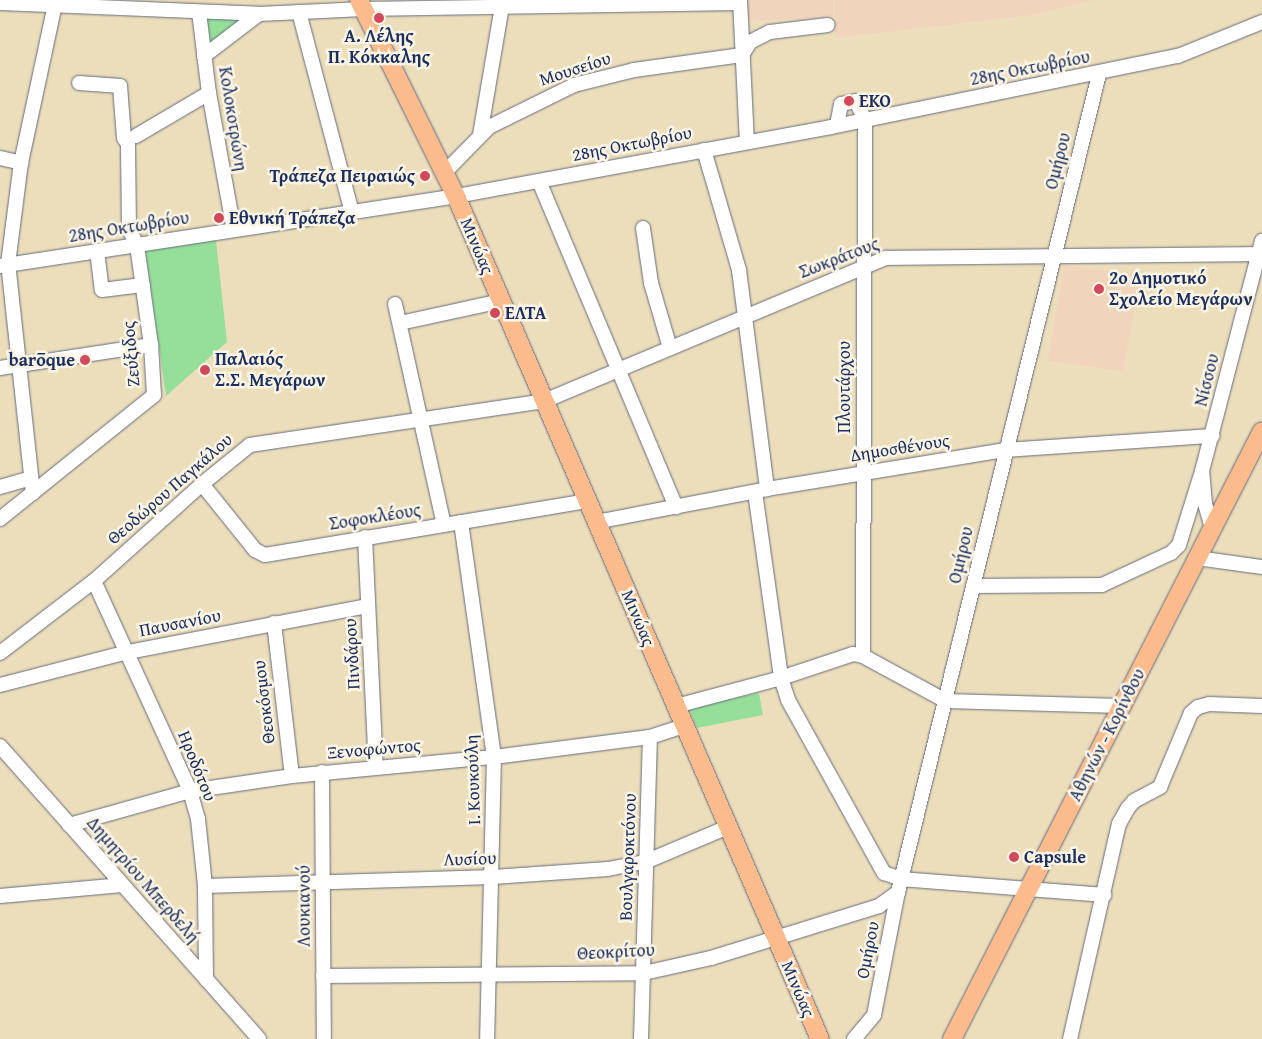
<!DOCTYPE html>
<meta charset="utf-8">
<style>
body{margin:0}
#map{position:relative;width:1262px;height:1039px;overflow:hidden;background:#eddebb;font-family:"Gentium Book Plus",serif}
div>[style]{position:absolute}
.built>*{inset:0;background:#f0d5bc}
.green>*{inset:0;background:#96df99}
.roads{filter:drop-shadow(0 0 1px #646c7f) drop-shadow(0 0 1px #646c7f)}
.minor>*{height:14px;margin:-7px;padding:0 7px;transform-origin:7px;border-radius:7px;background:#fff}
.major>*{height:18px;margin:-9px;padding:0 9px;transform-origin:9px;border-radius:9px;background:#fbbb8d}
.dots>*{width:14px;height:14px;translate:-50% -50%;box-sizing:border-box;border:2px solid #fcf5e5;border-radius:50%}
span{translate:-50% -50%;white-space:nowrap;text-align:center;line-height:1.15;-webkit-text-stroke:5px #fcf5e5;paint-order:stroke}
.poi-label{font-size:18px;color:#1b2f5e;font-weight:700}
.left{translate:0 -50%;text-align:left}
.right{translate:-100% -50%;text-align:right}
.street-label{font-size:18px;color:#1b2f5e}
</style>
<div id="map">
<div class="built">
<i style="clip-path:polygon(746px 0,833px 0,833px 18px,746px 21px)"></i>
<i style="clip-path:polygon(835px 0,1095px 0,1032px 15px,835px 38px)"></i>
<i style="clip-path:polygon(1064px 265px,1141px 275px,1123px 371px,1048px 361px)"></i>
</div>
<div class="green">
<i style="clip-path:polygon(206px 13px,244px 20px,211px 45px)"></i>
<i style="clip-path:polygon(216px 240px,227px 342px,166px 396px,145px 249px)"></i>
<i style="clip-path:polygon(759px 693px,763px 715px,697px 728px,689px 708px)"></i>
</div>
<div class="roads">
<div class="minor">
<i style="left:740px;top:0;width:142px;rotate:87.2deg"></i>
<i style="left:0;top:3px;width:259px;rotate:2.4deg"></i>
<i style="left:259px;top:14px;width:105px;rotate:-2.7deg"></i>
<i style="left:364px;top:9px;width:376px;rotate:-0.9deg"></i>
<i style="left:199px;top:12px;width:82px;rotate:83deg"></i>
<i style="left:209px;top:93px;width:139px;rotate:79.7deg"></i>
<i style="left:299px;top:12px;width:207px;rotate:75.2deg"></i>
<i style="left:742px;top:55px;width:15px;rotate:-58deg"></i>
<i style="left:750px;top:42px;width:22px;rotate:-27deg"></i>
<i style="left:770px;top:32px;width:58px;rotate:-6.9deg"></i>
<i style="left:204px;top:56px;width:69px;rotate:-37.4deg"></i>
<i style="left:837px;top:125px;width:21px;rotate:-79deg"></i>
<i style="left:841px;top:104px;width:15px;rotate:-11deg"></i>
<i style="left:856px;top:101px;width:21px;rotate:65deg"></i>
<i style="left:865px;top:120px;width:536px;rotate:90.21deg"></i>
<i style="left:480px;top:135px;width:136px;rotate:-80.3deg"></i>
<i style="left:136px;top:136px;width:85px;rotate:-30.5deg"></i>
<i style="left:704px;top:150px;width:125px;rotate:73.7deg"></i>
<i style="left:739px;top:270px;width:221px;rotate:82.7deg"></i>
<i style="left:0;top:158px;width:22px;rotate:13deg"></i>
<i style="left:444px;top:173px;width:64px;rotate:-45.6deg"></i>
<i style="left:489px;top:127px;width:95px;rotate:-26.3deg"></i>
<i style="left:574px;top:85px;width:62px;rotate:-14deg"></i>
<i style="left:634px;top:70px;width:109px;rotate:-7.9deg"></i>
<i style="left:539px;top:181px;width:354px;rotate:67.2deg"></i>
<i style="left:643px;top:228px;width:56px;rotate:81.7deg"></i>
<i style="left:651px;top:283px;width:68px;rotate:73.7deg"></i>
<i style="left:97px;top:251px;width:39px;rotate:83deg"></i>
<i style="left:102px;top:290px;width:41px;rotate:-7deg"></i>
<i style="left:0;top:266px;width:461px;rotate:-8.7deg"></i>
<i style="left:456px;top:196px;width:381px;rotate:-10.4deg"></i>
<i style="left:831px;top:127px;width:354px;rotate:-11.6deg"></i>
<i style="left:1178px;top:56px;width:91px;rotate:-22deg"></i>
<i style="left:395px;top:304px;width:226px;rotate:77.5deg"></i>
<i style="left:400px;top:323px;width:103px;rotate:-12.3deg"></i>
<i style="left:0;top:368px;width:153px;rotate:-8.7deg"></i>
<i style="left:202px;top:484px;width:85px;rotate:51.2deg"></i>
<i style="left:255px;top:550px;width:11px;rotate:27deg"></i>
<i style="left:265px;top:555px;width:326px;rotate:-9.5deg"></i>
<i style="left:0;top:487px;width:32px;rotate:-16deg"></i>
<i style="left:755px;top:492px;width:188px;rotate:82deg"></i>
<i style="left:781px;top:678px;width:23px;rotate:72deg"></i>
<i style="left:788px;top:700px;width:198px;rotate:61deg"></i>
<i style="left:884px;top:873px;width:18px;rotate:19deg"></i>
<i style="left:901px;top:879px;width:204px;rotate:4.5deg"></i>
<i style="left:33px;top:493px;width:230px;rotate:-96.2deg"></i>
<i style="left:8px;top:264px;width:102px;rotate:-82.7deg"></i>
<i style="left:21px;top:163px;width:167px;rotate:-77.9deg"></i>
<i style="left:0;top:519px;width:198px;rotate:-38.8deg"></i>
<i style="left:154px;top:395px;width:50px;rotate:-93.4deg"></i>
<i style="left:151px;top:345px;width:101px;rotate:-98deg"></i>
<i style="left:137px;top:245px;width:18px;rotate:-117deg"></i>
<i style="left:129px;top:229px;width:85px;rotate:-90.7deg"></i>
<i style="left:128px;top:144px;width:7px;rotate:-124deg"></i>
<i style="left:124px;top:138px;width:52px;rotate:-94.4deg"></i>
<i style="left:120px;top:86px;width:41px;rotate:-175.8deg"></i>
<i style="left:461px;top:522px;width:237px;rotate:82deg"></i>
<i style="left:494px;top:757px;width:282px;rotate:91.4deg"></i>
<i style="left:596px;top:522px;width:174px;rotate:-10.9deg"></i>
<i style="left:767px;top:489px;width:241px;rotate:-9.3deg"></i>
<i style="left:1005px;top:450px;width:208px;rotate:-3.9deg"></i>
<i style="left:1212px;top:528px;width:25px;rotate:-106deg"></i>
<i style="left:1205px;top:504px;width:33px;rotate:-95deg"></i>
<i style="left:1202px;top:471px;width:238px;rotate:-75.4deg"></i>
<i style="left:365px;top:537px;width:231px;rotate:87.3deg"></i>
<i style="left:1197px;top:558px;width:66px;rotate:7.9deg"></i>
<i style="left:94px;top:581px;width:231px;rotate:65.4deg"></i>
<i style="left:190px;top:791px;width:29px;rotate:74deg"></i>
<i style="left:198px;top:819px;width:67px;rotate:84deg"></i>
<i style="left:205px;top:886px;width:93px;rotate:89.4deg"></i>
<i style="left:973px;top:586px;width:129px;rotate:-0.4deg"></i>
<i style="left:1102px;top:585px;width:76px;rotate:-24.9deg"></i>
<i style="left:1171px;top:553px;width:11px;rotate:-45deg"></i>
<i style="left:1179px;top:545px;width:77px;rotate:-72.7deg"></i>
<i style="left:274px;top:623px;width:154px;rotate:83.3deg"></i>
<i style="left:0;top:653px;width:118px;rotate:-37.5deg"></i>
<i style="left:94px;top:581px;width:145px;rotate:-41.9deg"></i>
<i style="left:202px;top:484px;width:62px;rotate:-39.1deg"></i>
<i style="left:250px;top:445px;width:297px;rotate:-8.5deg"></i>
<i style="left:544px;top:401px;width:371px;rotate:-22.7deg"></i>
<i style="left:886px;top:258px;width:373px;rotate:-0.6deg"></i>
<i style="left:0;top:685px;width:132px;rotate:-14.5deg"></i>
<i style="left:128px;top:652px;width:244px;rotate:-10.9deg"></i>
<i style="left:676px;top:706px;width:109px;rotate:-14.9deg"></i>
<i style="left:781px;top:678px;width:76px;rotate:-18.4deg"></i>
<i style="left:853px;top:654px;width:10px;rotate:11deg"></i>
<i style="left:863px;top:656px;width:94px;rotate:28.5deg"></i>
<i style="left:946px;top:701px;width:175px;rotate:1.6deg"></i>
<i style="left:0;top:746px;width:391px;rotate:48.5deg"></i>
<i style="left:322px;top:772px;width:267px;rotate:89.6deg"></i>
<i style="left:69px;top:825px;width:126px;rotate:-15.7deg"></i>
<i style="left:190px;top:791px;width:103px;rotate:-8.4deg"></i>
<i style="left:292px;top:776px;width:203px;rotate:-5.4deg"></i>
<i style="left:494px;top:757px;width:157px;rotate:-7.3deg"></i>
<i style="left:650px;top:737px;width:36px;rotate:-18deg"></i>
<i style="left:205px;top:886px;width:288px;rotate:-1.8deg"></i>
<i style="left:493px;top:877px;width:115px;rotate:-4deg"></i>
<i style="left:608px;top:869px;width:38px;rotate:-11deg"></i>
<i style="left:645px;top:862px;width:90px;rotate:-22.9deg"></i>
<i style="left:0;top:896px;width:123px;rotate:-5.1deg"></i>
<i style="left:323px;top:976px;width:321px;rotate:-0.5deg"></i>
<i style="left:644px;top:973px;width:69px;rotate:-12.6deg"></i>
<i style="left:711px;top:958px;width:176px;rotate:-17.2deg"></i>
<i style="left:879px;top:906px;width:24px;rotate:-36deg"></i>
<i style="left:641px;top:1039px;width:302px;rotate:-88.3deg"></i>
<i style="left:854px;top:1039px;width:31px;rotate:-50deg"></i>
<i style="left:874px;top:1015px;width:125px;rotate:-79deg"></i>
<i style="left:898px;top:892px;width:842px;rotate:-76.19deg"></i>
<i style="left:1070px;top:1039px;width:221px;rotate:-77.2deg"></i>
<i style="left:1119px;top:824px;width:18px;rotate:-61deg"></i>
<i style="left:1128px;top:808px;width:9px;rotate:-49deg"></i>
<i style="left:1134px;top:801px;width:30px;rotate:-28deg"></i>
<i style="left:1160px;top:787px;width:80px;rotate:-67.3deg"></i>
<i style="left:1191px;top:713px;width:9px;rotate:-41deg"></i>
<i style="left:1198px;top:707px;width:11px;rotate:-15deg"></i>
<i style="left:1209px;top:704px;width:53px;rotate:2.2deg"></i>
</div>
<div class="major">
<i style="left:359px;top:0;width:219px;rotate:63.7deg"></i>
<i style="left:456px;top:196px;width:918px;rotate:66.65deg"></i>
<i style="left:952px;top:1039px;width:682px;rotate:-62.98deg"></i>
</div>
</div>
<div class="dots">
<i style="left:379px;top:18px;background:#d1495b"></i>
<i style="left:849px;top:101px;background:#d1495b"></i>
<i style="left:425px;top:176px;background:#d1495b"></i>
<i style="left:219px;top:218px;background:#d1495b"></i>
<i style="left:1099px;top:289px;background:#d1495b"></i>
<i style="left:495px;top:313px;background:#d1495b"></i>
<i style="left:85px;top:360px;background:#d1495b"></i>
<i style="left:205px;top:370px;background:#d1495b"></i>
<i style="left:1014px;top:857px;background:#d1495b"></i>
</div>
<div class="poi-label">
<span style="left:379px;top:47px">Α. Λέλης<br>Π. Κόκκαλης</span>
<span class="left" style="left:859px;top:101px">EKO</span>
<span class="right" style="left:415px;top:176px">Τράπεζα Πειραιώς</span>
<span class="left" style="left:229px;top:218px">Εθνική Τράπεζα</span>
<span class="left" style="left:1109px;top:289px">2ο Δημοτικό<br>Σχολείο Μεγάρων</span>
<span class="left" style="left:505px;top:313px">ΕΛΤΑ</span>
<span class="right" style="left:75px;top:360px">barōque</span>
<span class="left" style="left:215px;top:370px">Παλαιός<br>Σ.Σ. Μεγάρων</span>
<span class="left" style="left:1024px;top:857px">Capsule</span>
</div>
<div class="street-label">
<span style="left:1030px;top:68px;rotate:-11deg">28ης Οκτωβρίου</span>
<span style="left:575px;top:69px;rotate:-18deg">Μουσείου</span>
<span style="left:233px;top:119px;rotate:81deg">Κολοκοτρώνη</span>
<span style="left:632px;top:144px;rotate:-11deg">28ης Οκτωβρίου</span>
<span style="left:1058px;top:161px;rotate:-76deg">Ομήρου</span>
<span style="left:129px;top:227px;rotate:-9deg">28ης Οκτωβρίου</span>
<span style="left:477px;top:246px;rotate:67deg">Μινώας</span>
<span style="left:839px;top:258px;rotate:-21deg">Σωκράτους</span>
<span style="left:131px;top:354px;rotate:-95deg">Ζεύξιδος</span>
<span style="left:1207px;top:380px;rotate:-76deg">Νίσσου</span>
<span style="left:844px;top:387px;rotate:-90deg">Πλουτάρχου</span>
<span style="left:900px;top:448px;rotate:-9deg">Δημοσθένους</span>
<span style="left:170px;top:489px;rotate:-41deg">Θεοδώρου Παγκάλου</span>
<span style="left:375px;top:517px;rotate:-9deg">Σοφοκλέους</span>
<span style="left:961px;top:555px;rotate:-77deg">Ομήρου</span>
<span style="left:638px;top:618px;rotate:67deg">Μινώας</span>
<span style="left:180px;top:623px;rotate:-11deg">Παυσανίου</span>
<span style="left:352px;top:654px;rotate:-93deg">Πινδάρου</span>
<span style="left:264px;top:702px;rotate:-97deg">Θεοκόσμου</span>
<span style="left:1107px;top:735px;rotate:-63deg">Αθηνών - Κορίνθου</span>
<span style="left:374px;top:749px;rotate:-5deg">Ξενοφώντος</span>
<span style="left:197px;top:766px;rotate:68deg">Ηροδότου</span>
<span style="left:473px;top:780px;rotate:-92deg">Ι. Κουκούλη</span>
<span style="left:628px;top:857px;rotate:-88deg">Βουλγαροκτόνου</span>
<span style="left:470px;top:859px;rotate:-2deg">Λυσίου</span>
<span style="left:143px;top:880px;rotate:49deg">Δημητρίου Μπερδελή</span>
<span style="left:304px;top:906px;rotate:-90deg">Λουκιανού</span>
<span style="left:868px;top:950px;rotate:-79deg">Ομήρου</span>
<span style="left:616px;top:952px;rotate:-3deg">Θεοκρίτου</span>
<span style="left:798px;top:989px;rotate:67deg">Μινώας</span>
</div>
</div>
